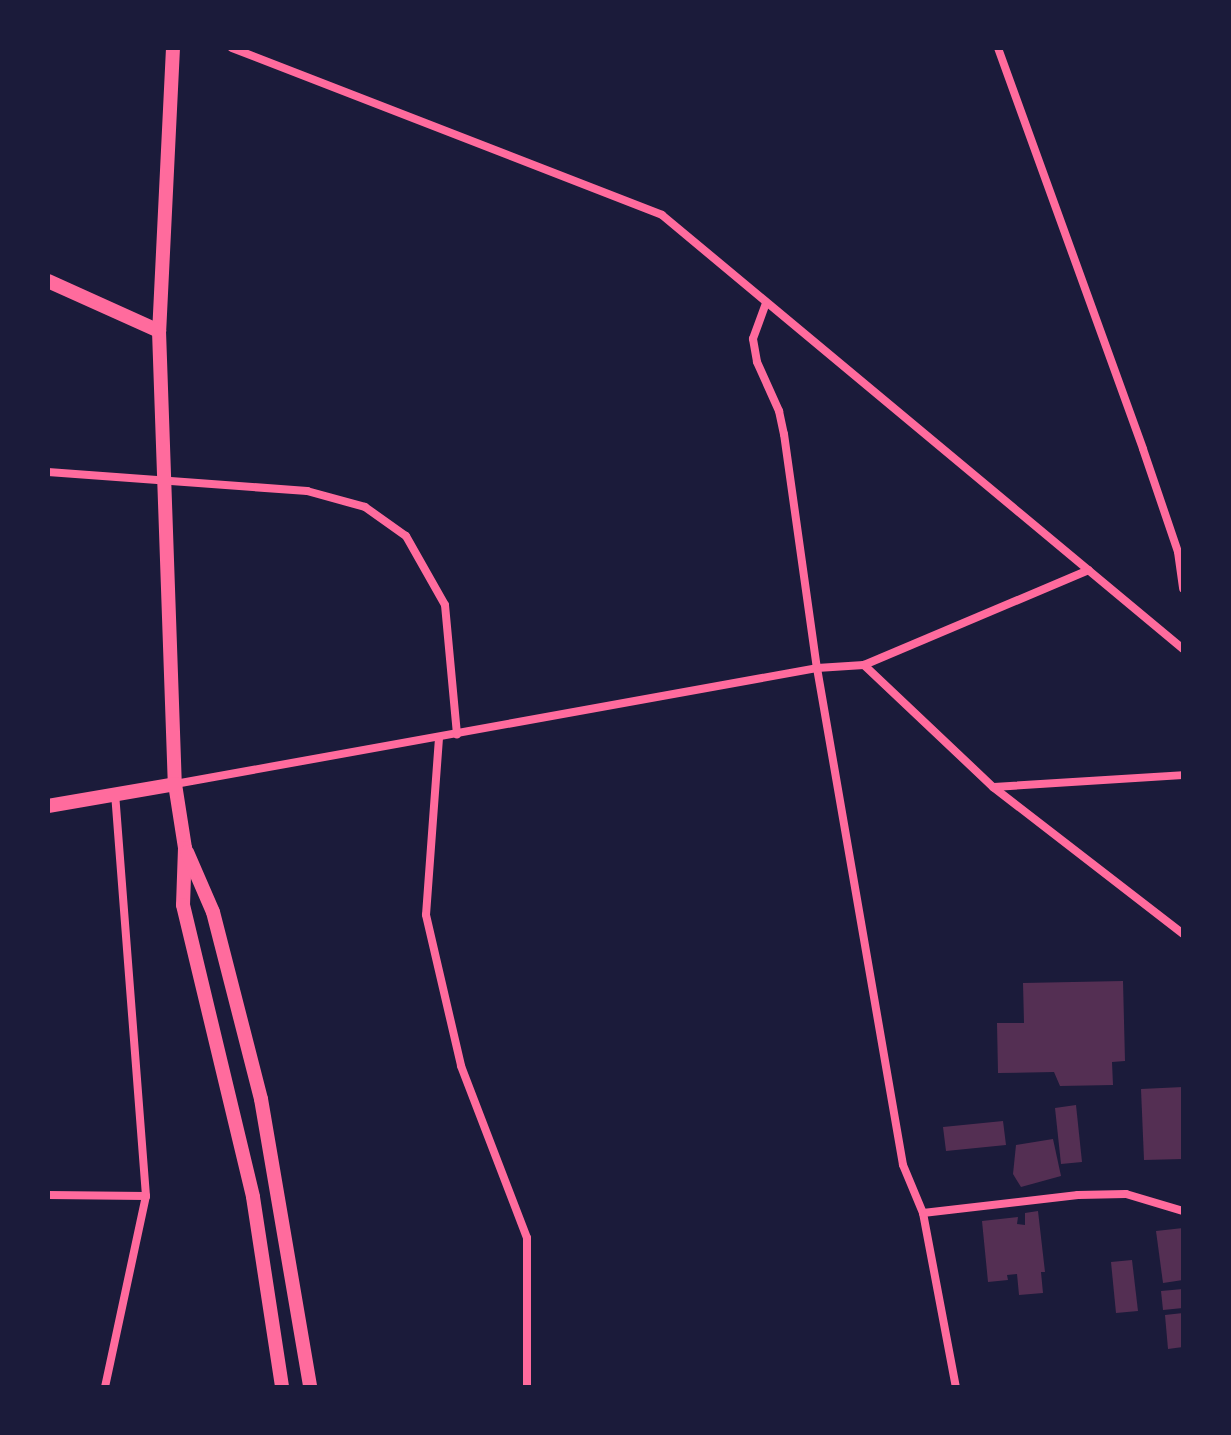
<!DOCTYPE html>
<style>
body{margin:0}
#map{position:relative;width:1231px;height:1435px;overflow:hidden;background:#1b1b3a;font-family:Overpass,sans-serif}
div>[style]{position:absolute}
.building>*{inset:0;background:#542f53}
.minor>*{height:8px;margin:-4px;padding:0 4px;transform-origin:4px;border-radius:4px;background:#ff6b9d}
.tertiary>*{height:14px;margin:-7px;padding:0 7px;transform-origin:7px;border-radius:7px;background:#ff6b9d}
span{translate:-50% -50%;white-space:nowrap;text-align:center;line-height:1.15;-webkit-text-stroke:6px #1b1b3a;paint-order:stroke}
.frame{position:absolute;inset:0;border:50px solid #1b1b3a;pointer-events:none}
</style>
<div id="map">
<div class="building">
<i style="clip-path:polygon(1123px 981px,1125px 1061px,1112px 1062px,1113px 1085px,1060px 1086px,1054px 1072px,998px 1073px,997px 1023px,1024px 1023px,1023px 983px)"></i>
<i style="clip-path:polygon(1183px 1087px,1183px 1159px,1144px 1160px,1141px 1089px)"></i>
<i style="clip-path:polygon(1076px 1105px,1082px 1162px,1061px 1164px,1055px 1108px)"></i>
<i style="clip-path:polygon(1003px 1121px,1006px 1145px,946px 1151px,943px 1127px)"></i>
<i style="clip-path:polygon(1053px 1139px,1061px 1176px,1021px 1187px,1013px 1174px,1016px 1145px)"></i>
<i style="clip-path:polygon(1038px 1211px,1045px 1272px,1041px 1272px,1043px 1293px,1019px 1295px,1017px 1274px,1007px 1275px,1008px 1280px,988px 1282px,982px 1221px,1018px 1217px,1017px 1224px,1025px 1225px,1025px 1213px)"></i>
<i style="clip-path:polygon(1183px 1228px,1183px 1280px,1163px 1283px,1156px 1231px)"></i>
<i style="clip-path:polygon(1132px 1260px,1138px 1311px,1116px 1313px,1111px 1262px)"></i>
<i style="clip-path:polygon(1183px 1289px,1183px 1308px,1163px 1310px,1161px 1291px)"></i>
<i style="clip-path:polygon(1183px 1313px,1183px 1347px,1168px 1349px,1165px 1315px)"></i>
</div>
<div class="minor">
<i style="left:232px;top:48px;width:461px;rotate:21.2deg"></i>
<i style="left:662px;top:215px;width:678px;rotate:39.79deg"></i>
<i style="left:998px;top:48px;width:426px;rotate:70.1deg"></i>
<i style="left:1143px;top:449px;width:109px;rotate:71.2deg"></i>
<i style="left:1178px;top:552px;width:37px;rotate:82deg"></i>
<i style="left:766px;top:303px;width:38px;rotate:110deg"></i>
<i style="left:753px;top:339px;width:23px;rotate:80deg"></i>
<i style="left:757px;top:362px;width:54px;rotate:65.8deg"></i>
<i style="left:779px;top:411px;width:24px;rotate:78deg"></i>
<i style="left:784px;top:434px;width:236px;rotate:82deg"></i>
<i style="left:817px;top:668px;width:504px;rotate:80.18deg"></i>
<i style="left:903px;top:1165px;width:52px;rotate:67.4deg"></i>
<i style="left:923px;top:1213px;width:177px;rotate:79.3deg"></i>
<i style="left:48px;top:472px;width:260px;rotate:4.2deg"></i>
<i style="left:307px;top:491px;width:60px;rotate:15.4deg"></i>
<i style="left:365px;top:507px;width:50px;rotate:35.3deg"></i>
<i style="left:406px;top:536px;width:79px;rotate:60.5deg"></i>
<i style="left:445px;top:605px;width:130px;rotate:84.7deg"></i>
<i style="left:864px;top:665px;width:244px;rotate:-22.9deg"></i>
<i style="left:439px;top:738px;width:177px;rotate:94.2deg"></i>
<i style="left:426px;top:915px;width:155px;rotate:76.9deg"></i>
<i style="left:461px;top:1066px;width:184px;rotate:69deg"></i>
<i style="left:527px;top:1238px;width:149px;rotate:90deg"></i>
<i style="left:175px;top:784px;width:652px;rotate:-10.24deg"></i>
<i style="left:817px;top:668px;width:47px;rotate:-3.7deg"></i>
<i style="left:864px;top:665px;width:178px;rotate:43.4deg"></i>
<i style="left:993px;top:787px;width:240px;rotate:37.7deg"></i>
<i style="left:994px;top:787px;width:189px;rotate:-3.6deg"></i>
<i style="left:48px;top:1195px;width:98px;rotate:0.6deg"></i>
<i style="left:923px;top:1213px;width:156px;rotate:-6.6deg"></i>
<i style="left:1078px;top:1195px;width:48px;rotate:-1.2deg"></i>
<i style="left:1126px;top:1194px;width:59px;rotate:16.6deg"></i>
<i style="left:105px;top:1387px;width:195px;rotate:-77.9deg"></i>
<i style="left:146px;top:1196px;width:401px;rotate:-94.4deg"></i>
</div>
<div class="tertiary">
<i style="left:173px;top:48px;width:283px;rotate:92.8deg"></i>
<i style="left:159px;top:331px;width:453px;rotate:88deg"></i>
<i style="left:175px;top:784px;width:65px;rotate:81.1deg"></i>
<i style="left:185px;top:848px;width:57px;rotate:92deg"></i>
<i style="left:183px;top:905px;width:300px;rotate:76.5deg"></i>
<i style="left:253px;top:1197px;width:192px;rotate:81.3deg"></i>
<i style="left:48px;top:281px;width:122px;rotate:24.2deg"></i>
<i style="left:48px;top:806px;width:129px;rotate:-9.8deg"></i>
<i style="left:187px;top:852px;width:65px;rotate:66.6deg"></i>
<i style="left:213px;top:912px;width:193px;rotate:75.6deg"></i>
<i style="left:261px;top:1099px;width:292px;rotate:80.3deg"></i>
</div>
<div class="frame"></div>
</div>
